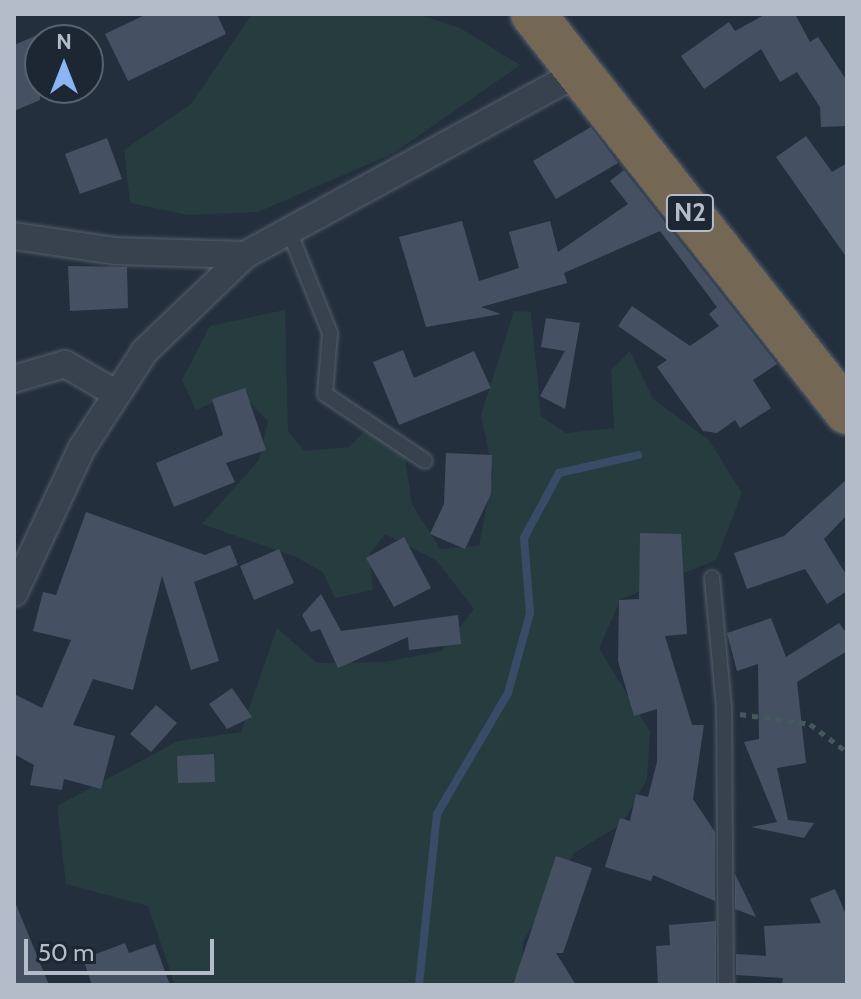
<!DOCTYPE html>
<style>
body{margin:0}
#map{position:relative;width:861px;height:999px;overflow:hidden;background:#242f3e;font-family:Cabin,sans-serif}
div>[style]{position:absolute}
.green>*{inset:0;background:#263c3f}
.stream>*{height:8px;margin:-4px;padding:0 4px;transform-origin:4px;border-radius:4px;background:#394c67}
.building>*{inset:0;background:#455162}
.path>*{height:5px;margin-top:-2.5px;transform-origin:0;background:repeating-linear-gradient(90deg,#44595c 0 6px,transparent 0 12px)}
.roads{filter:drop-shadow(0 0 2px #565f6c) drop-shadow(0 0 2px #565f6c)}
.lane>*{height:14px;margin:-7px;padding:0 7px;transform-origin:7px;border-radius:7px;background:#38414e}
.street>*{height:26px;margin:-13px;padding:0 13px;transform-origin:13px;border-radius:13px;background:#38414e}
.highway>*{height:44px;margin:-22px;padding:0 22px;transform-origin:22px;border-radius:22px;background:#746855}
span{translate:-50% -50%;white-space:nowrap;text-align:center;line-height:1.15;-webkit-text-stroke:7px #1d2633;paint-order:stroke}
.shield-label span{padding:2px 6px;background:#1d2633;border:2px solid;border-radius:6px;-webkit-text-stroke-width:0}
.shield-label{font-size:26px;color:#b4bcc9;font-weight:700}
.frame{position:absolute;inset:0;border:16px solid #b4bcc9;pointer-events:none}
.north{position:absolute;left:24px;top:24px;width:80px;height:80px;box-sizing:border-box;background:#1d2633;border:2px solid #59626f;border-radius:50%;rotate:0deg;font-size:22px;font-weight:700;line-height:32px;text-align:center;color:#b4bcc9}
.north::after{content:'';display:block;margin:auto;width:28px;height:36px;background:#8ab4f8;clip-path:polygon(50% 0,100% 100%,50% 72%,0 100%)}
.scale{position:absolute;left:24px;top:939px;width:190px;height:36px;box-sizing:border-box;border:4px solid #b4bcc9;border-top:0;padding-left:10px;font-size:24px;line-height:28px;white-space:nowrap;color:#b4bcc9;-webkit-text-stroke:6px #1d2633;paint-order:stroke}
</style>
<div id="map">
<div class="green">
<i style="clip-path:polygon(252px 14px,417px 14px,460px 28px,520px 65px,394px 153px,258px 212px,188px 215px,130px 203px,124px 150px,191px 104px)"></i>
<i style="clip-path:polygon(285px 310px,288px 431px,304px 451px,349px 447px,374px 421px,404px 451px,412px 504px,440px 549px,479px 546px,493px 473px,481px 415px,514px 311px,531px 312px,541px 416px,566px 433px,614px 428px,611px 370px,630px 351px,653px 399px,709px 440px,742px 493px,716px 560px,621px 599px,599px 648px,650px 732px,647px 779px,622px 824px,574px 853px,523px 942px,522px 985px,175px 985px,148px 906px,66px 884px,57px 806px,178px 741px,241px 732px,277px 628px,317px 663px,385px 662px,441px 651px,474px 609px,436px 560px,385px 534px,370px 554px,373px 590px,335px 598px,323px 572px,296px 557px,202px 524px,259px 460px,268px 421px,239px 391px,196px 410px,182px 380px,210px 326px)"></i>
</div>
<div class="stream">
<i style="left:419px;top:985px;width:172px;rotate:-84deg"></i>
<i style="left:437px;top:814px;width:140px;rotate:-59.6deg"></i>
<i style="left:508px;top:693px;width:83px;rotate:-74.6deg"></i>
<i style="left:530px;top:613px;width:75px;rotate:-94.6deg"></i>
<i style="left:524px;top:538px;width:74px;rotate:-61.7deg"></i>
<i style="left:559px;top:473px;width:81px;rotate:-12.8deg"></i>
</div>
<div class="building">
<i style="clip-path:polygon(147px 14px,217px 14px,226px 34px,128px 81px,105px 34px)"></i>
<i style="clip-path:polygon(766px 14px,795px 14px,810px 42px,818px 37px,847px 81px,847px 126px,821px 127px,820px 107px,797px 72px,780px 82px,761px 49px,704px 89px,681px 56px,729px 22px,735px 31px)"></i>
<i style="clip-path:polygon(40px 34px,40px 100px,14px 111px,14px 45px)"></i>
<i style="clip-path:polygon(591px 127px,618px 163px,556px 199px,533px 161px)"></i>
<i style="clip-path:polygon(806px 136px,832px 172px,847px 163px,847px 258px,776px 157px)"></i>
<i style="clip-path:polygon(107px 138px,122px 179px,80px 194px,65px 154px)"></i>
<i style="clip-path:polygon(624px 170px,777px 364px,753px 380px,771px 408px,740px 428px,735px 420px,717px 433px,703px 431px,657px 367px,667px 360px,618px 326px,632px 306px,690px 346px,719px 326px,709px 314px,717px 307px,660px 231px,564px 273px,567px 283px,481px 307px,501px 314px,426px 327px,399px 237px,462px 221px,479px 281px,519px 268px,509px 232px,550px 221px,558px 252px,628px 204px,610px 181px)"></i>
<i style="clip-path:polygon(68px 266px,127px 267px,128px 308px,70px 311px)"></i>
<i style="clip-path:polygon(546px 318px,580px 323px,565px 409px,540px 396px,565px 351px,541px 347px)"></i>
<i style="clip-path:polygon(403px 350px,414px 378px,474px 351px,491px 388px,399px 425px,373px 362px)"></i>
<i style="clip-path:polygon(245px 388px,266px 450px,226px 463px,235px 482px,174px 507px,156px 463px,223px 435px,212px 399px)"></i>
<i style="clip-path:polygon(446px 453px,492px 455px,491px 494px,465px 549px,430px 534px,444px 504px)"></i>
<i style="clip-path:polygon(847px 479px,847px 515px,824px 539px,847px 576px,847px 591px,827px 604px,805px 569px,747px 589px,734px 553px,784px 536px)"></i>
<i style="clip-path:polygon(86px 512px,205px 555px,230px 545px,238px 565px,194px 582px,219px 661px,191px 670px,162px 576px,133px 690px,93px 679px,73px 725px,115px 736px,101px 789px,64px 779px,62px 790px,30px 785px,34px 765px,14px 754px,14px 694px,42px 708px,71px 640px,33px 631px,43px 592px,56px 595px)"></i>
<i style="clip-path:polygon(640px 533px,681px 534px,687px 634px,665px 636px,692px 725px,704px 725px,693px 799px,715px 832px,715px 901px,653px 875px,651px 881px,605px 867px,620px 818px,630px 821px,636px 794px,648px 797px,657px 762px,657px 709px,634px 716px,618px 661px,619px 600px,639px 599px)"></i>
<i style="clip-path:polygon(404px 537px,431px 588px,394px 607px,366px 558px)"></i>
<i style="clip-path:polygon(279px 549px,294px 583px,254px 600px,240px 566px)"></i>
<i style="clip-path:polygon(321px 594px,341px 631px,458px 615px,461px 644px,409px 650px,408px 637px,338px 668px,320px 629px,311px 632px,302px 615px)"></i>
<i style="clip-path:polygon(771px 618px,786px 657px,839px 623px,847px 634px,847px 651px,797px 682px,806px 763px,777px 768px,788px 820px,814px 823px,804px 838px,751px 827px,777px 822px,744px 742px,759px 739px,758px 664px,737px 671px,727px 633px)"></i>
<i style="clip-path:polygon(232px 688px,252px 717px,227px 729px,209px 704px)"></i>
<i style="clip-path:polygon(156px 705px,177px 723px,151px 752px,130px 734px)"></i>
<i style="clip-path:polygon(214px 754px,215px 782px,178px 783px,177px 756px)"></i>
<i style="clip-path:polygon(556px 856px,592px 868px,563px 953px,556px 953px,576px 985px,513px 985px)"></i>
<i style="clip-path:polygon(735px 874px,756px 917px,735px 909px)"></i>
<i style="clip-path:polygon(835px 889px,847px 917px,847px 985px,782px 985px,783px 978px,736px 975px,736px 954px,766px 956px,764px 926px,821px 923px,810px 899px)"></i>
<i style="clip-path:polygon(14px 902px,15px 902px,49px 985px,14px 985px)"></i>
<i style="clip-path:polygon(716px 921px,716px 985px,658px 985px,656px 946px,670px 945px,669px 925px)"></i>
<i style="clip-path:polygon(125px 943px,129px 953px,155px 944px,170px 985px,92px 985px,83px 959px)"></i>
</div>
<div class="path">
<i style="left:740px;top:714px;width:71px;rotate:8.1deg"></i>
<i style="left:810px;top:724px;width:46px;rotate:37.1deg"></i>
</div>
<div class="roads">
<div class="lane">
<i style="left:289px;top:231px;width:110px;rotate:68.1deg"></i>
<i style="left:330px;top:333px;width:61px;rotate:94.7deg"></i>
<i style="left:325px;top:394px;width:120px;rotate:33.8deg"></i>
<i style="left:712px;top:578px;width:131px;rotate:84.7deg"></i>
<i style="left:724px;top:708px;width:277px;rotate:89.6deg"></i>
</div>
<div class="street">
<i style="left:14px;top:236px;width:103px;rotate:8.4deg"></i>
<i style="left:116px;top:251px;width:129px;rotate:1.8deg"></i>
<i style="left:14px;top:379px;width:53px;rotate:-16.4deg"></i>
<i style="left:65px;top:364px;width:60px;rotate:30deg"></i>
<i style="left:14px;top:593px;width:160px;rotate:-64.9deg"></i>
<i style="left:82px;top:448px;width:116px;rotate:-57deg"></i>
<i style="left:145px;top:351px;width:139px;rotate:-43.8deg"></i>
<i style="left:245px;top:255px;width:379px;rotate:-28.7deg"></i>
</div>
<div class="highway">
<i style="left:533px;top:14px;width:507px;rotate:51.73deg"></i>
</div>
</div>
<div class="shield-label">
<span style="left:690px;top:213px">N2</span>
</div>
<div class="frame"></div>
<div class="north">N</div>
<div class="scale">50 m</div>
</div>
